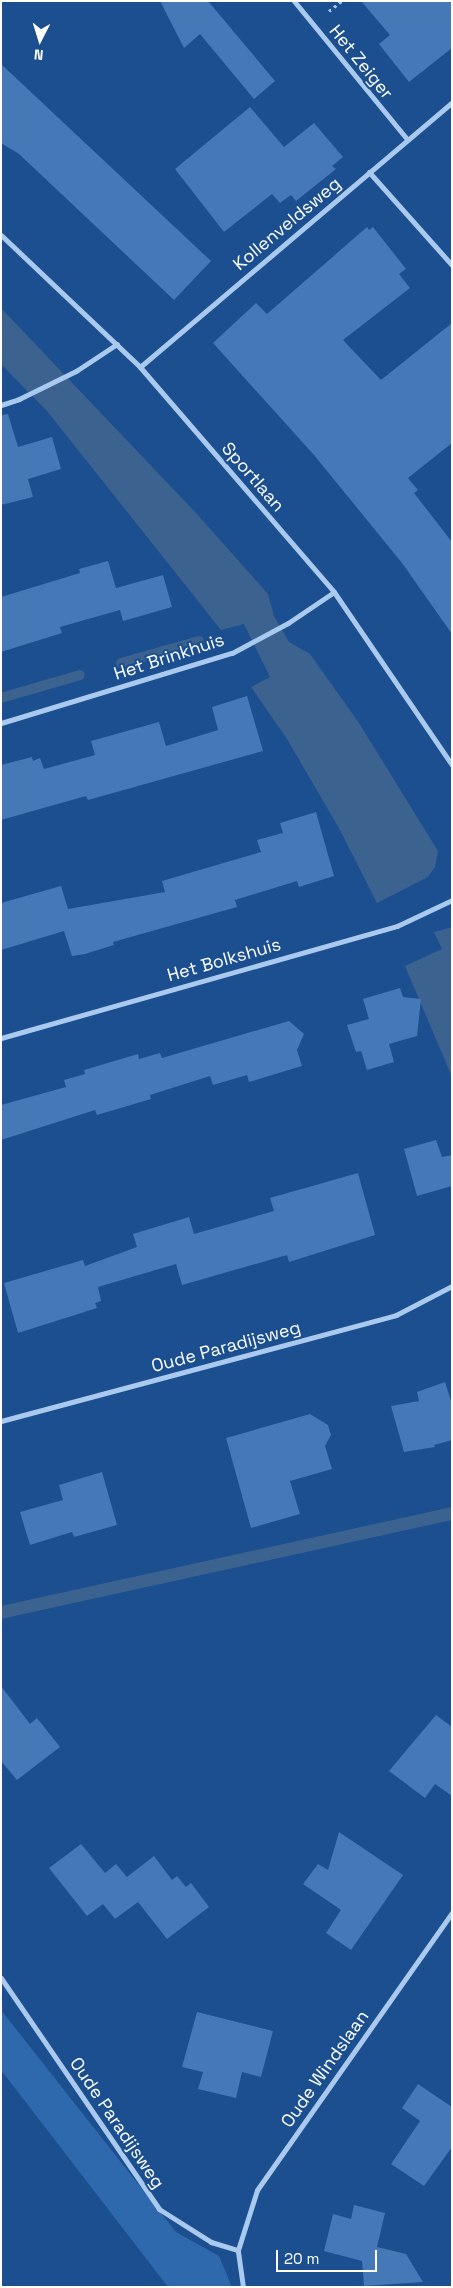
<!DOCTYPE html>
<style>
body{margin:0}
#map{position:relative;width:453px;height:2288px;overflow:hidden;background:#1b4f8f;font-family:"Space Grotesk",sans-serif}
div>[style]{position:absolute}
.green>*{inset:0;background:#2e69ad}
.water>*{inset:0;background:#3c6290}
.stream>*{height:10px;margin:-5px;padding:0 5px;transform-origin:5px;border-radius:5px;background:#3c6290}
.building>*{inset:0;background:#4478b7}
.path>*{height:3px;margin-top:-1.5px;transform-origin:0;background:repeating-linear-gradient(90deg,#a9c9ee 0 2.5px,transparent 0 6.5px)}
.street>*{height:5px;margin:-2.5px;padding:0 2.5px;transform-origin:2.5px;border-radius:2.5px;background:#a9c9ee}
span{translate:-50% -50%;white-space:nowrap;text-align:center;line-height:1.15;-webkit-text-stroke:4px #1b4f8f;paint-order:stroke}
.street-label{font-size:18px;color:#fff}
.frame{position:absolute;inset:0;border:2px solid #fff;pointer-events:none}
.north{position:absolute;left:15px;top:15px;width:50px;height:50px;-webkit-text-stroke:4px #1b4f8f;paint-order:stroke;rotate:185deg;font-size:14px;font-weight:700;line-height:20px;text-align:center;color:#fff}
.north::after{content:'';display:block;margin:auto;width:18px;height:22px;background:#fff;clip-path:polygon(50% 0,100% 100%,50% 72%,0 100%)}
.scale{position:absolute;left:276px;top:2250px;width:101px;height:22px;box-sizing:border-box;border:2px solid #fff;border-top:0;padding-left:6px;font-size:15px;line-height:18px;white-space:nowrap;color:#fff;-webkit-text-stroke:4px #1b4f8f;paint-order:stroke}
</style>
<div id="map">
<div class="green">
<i style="clip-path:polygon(1px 2010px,176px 2232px,219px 2256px,232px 2287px,168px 2287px,1px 2070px)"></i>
</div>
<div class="water">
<i style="clip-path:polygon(1px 308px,196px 513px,268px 594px,274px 616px,289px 642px,310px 654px,359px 723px,438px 851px,435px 867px,428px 877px,377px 903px,340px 830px,287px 739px,251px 687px,270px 677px,244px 624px,221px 630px,47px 411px,1px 364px)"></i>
<i style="clip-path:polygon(452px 927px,452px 1077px,405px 966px,442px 949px,434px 932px)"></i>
<i style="clip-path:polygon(452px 1507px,452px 1520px,1px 1619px,1px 1606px)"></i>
</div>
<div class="stream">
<i style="left:121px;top:663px;width:81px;rotate:-15.8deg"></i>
<i style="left:1px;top:698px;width:82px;rotate:-16.2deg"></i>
</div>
<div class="building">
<i style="clip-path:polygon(160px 1px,208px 1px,275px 81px,254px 99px,200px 34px,184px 48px)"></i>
<i style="clip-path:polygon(361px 1px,452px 1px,452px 48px,409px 82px,379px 44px,390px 35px)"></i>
<i style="clip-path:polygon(1px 64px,211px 261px,174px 300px,19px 154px,1px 143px)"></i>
<i style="clip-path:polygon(250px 107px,284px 147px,314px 123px,343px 157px,332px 166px,336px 169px,296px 201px,291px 195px,280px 203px,272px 194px,224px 232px,175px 169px)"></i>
<i style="clip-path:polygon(367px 227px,369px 230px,373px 227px,406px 269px,399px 274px,410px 288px,343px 340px,381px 380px,452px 323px,452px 443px,408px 478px,418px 490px,414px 493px,452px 542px,452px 634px,402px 563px,314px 455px,213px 343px,256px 303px,267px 314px)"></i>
<i style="clip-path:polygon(8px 414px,18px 447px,52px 437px,61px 469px,28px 479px,33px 497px,1px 505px,1px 415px)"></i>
<i style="clip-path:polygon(108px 561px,116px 588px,163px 575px,172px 607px,123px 621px,120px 610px,60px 627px,62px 633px,1px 652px,1px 597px,80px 573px,79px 569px)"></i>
<i style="clip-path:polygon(247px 696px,263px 751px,88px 800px,86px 796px,1px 820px,1px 765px,32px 757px,33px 761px,40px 758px,44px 769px,95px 755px,91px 741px,159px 722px,166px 746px,218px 730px,212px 707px)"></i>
<i style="clip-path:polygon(316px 812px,334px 876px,299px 887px,297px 881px,235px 900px,237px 907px,113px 942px,114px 945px,85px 954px,72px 956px,64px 931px,1px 950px,1px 903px,61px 886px,68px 909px,165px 892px,162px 881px,261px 852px,257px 840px,283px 833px,280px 823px)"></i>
<i style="clip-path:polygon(400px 988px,403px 997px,421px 999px,417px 1036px,389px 1044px,394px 1062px,367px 1070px,361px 1051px,356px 1052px,347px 1025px,369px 1019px,363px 999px)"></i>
<i style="clip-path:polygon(289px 1021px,304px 1034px,297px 1050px,302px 1066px,249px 1082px,247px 1075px,213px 1085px,210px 1076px,150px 1095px,151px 1099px,97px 1115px,95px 1110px,1px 1140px,1px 1105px,66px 1087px,64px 1080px,85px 1074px,84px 1070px,138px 1054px,139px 1059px,160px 1053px,162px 1058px)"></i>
<i style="clip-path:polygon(436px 1140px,442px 1157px,452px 1155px,452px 1186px,417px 1196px,404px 1149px)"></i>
<i style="clip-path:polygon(358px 1173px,375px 1235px,289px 1262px,287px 1255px,182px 1285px,176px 1264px,98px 1287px,101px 1301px,95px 1303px,97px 1308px,18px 1333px,4px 1283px,83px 1260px,85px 1266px,137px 1247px,133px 1234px,189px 1217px,194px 1234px,274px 1211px,270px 1198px)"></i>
<i style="clip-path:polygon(445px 1382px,452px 1404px,452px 1440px,434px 1445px,435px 1447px,404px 1452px,391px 1406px,419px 1401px,417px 1392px)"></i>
<i style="clip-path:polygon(310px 1414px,328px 1425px,331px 1435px,325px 1446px,332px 1469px,290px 1481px,300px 1514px,251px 1528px,226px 1438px)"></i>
<i style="clip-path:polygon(102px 1472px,117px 1525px,74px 1537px,72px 1532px,30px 1545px,20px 1512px,63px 1500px,59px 1485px)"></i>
<i style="clip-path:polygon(1px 1686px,30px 1724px,37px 1718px,60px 1747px,17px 1780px,1px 1761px)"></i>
<i style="clip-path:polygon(436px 1715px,452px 1727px,452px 1796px,435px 1784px,425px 1798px,389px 1771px)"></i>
<i style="clip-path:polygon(339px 1832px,403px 1875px,351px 1950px,326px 1933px,341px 1910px,303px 1884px,318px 1864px,328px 1870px)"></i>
<i style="clip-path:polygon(81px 1844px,105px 1873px,116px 1864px,127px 1877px,154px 1856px,172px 1880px,177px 1876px,186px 1887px,191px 1883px,209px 1907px,167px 1939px,138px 1902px,115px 1919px,103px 1904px,87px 1916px,49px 1868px)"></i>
<i style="clip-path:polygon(197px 2012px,273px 2031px,261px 2077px,242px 2072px,236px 2098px,198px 2089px,203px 2072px,182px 2067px)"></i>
<i style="clip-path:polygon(418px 2084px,452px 2107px,452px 2147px,424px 2186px,391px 2164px,420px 2121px,402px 2108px)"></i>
<i style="clip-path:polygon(354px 2205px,385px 2213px,377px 2247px,406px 2254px,423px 2282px,364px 2286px,362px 2261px,324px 2251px,333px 2214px,351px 2219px)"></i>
</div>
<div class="path">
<i style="left:329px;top:11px;width:16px;rotate:-38deg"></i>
</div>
<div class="street">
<i style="left:294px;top:1px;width:178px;rotate:50.7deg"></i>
<i style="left:369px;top:172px;width:125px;rotate:48.3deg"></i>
<i style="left:1px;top:235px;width:192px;rotate:43.5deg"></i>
<i style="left:140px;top:367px;width:297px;rotate:49.2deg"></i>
<i style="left:334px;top:592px;width:209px;rotate:55.7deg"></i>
<i style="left:140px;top:367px;width:409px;rotate:-40.3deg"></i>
<i style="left:1px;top:405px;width:19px;rotate:-18deg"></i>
<i style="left:19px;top:399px;width:64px;rotate:-26.2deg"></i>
<i style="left:76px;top:371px;width:49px;rotate:-33.4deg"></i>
<i style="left:1px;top:723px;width:241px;rotate:-16.9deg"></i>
<i style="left:232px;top:653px;width:64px;rotate:-28.2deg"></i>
<i style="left:288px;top:623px;width:55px;rotate:-34deg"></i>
<i style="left:1px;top:1038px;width:412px;rotate:-15.8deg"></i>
<i style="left:397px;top:926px;width:61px;rotate:-25.3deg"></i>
<i style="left:1px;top:1421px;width:409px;rotate:-15deg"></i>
<i style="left:396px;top:1315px;width:63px;rotate:-27.4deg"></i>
<i style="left:1px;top:1978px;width:280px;rotate:55.6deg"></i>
<i style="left:159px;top:2209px;width:62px;rotate:32.4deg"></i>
<i style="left:211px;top:2242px;width:28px;rotate:17deg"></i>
<i style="left:243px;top:2287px;width:37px;rotate:-98deg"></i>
<i style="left:238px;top:2250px;width:63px;rotate:-72.4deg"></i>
<i style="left:257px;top:2190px;width:339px;rotate:-54.9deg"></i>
</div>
<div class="street-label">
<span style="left:361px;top:62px;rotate:51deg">Het Zeiger</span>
<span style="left:287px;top:224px;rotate:-40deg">Kollenveldsweg</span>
<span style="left:253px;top:477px;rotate:49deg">Sportlaan</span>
<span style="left:169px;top:657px;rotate:-18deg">Het Brinkhuis</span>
<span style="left:224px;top:960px;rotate:-16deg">Het Bolkshuis</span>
<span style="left:226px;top:1347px;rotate:-15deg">Oude Paradijsweg</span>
<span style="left:325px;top:2069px;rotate:-55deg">Oude Windslaan</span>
<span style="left:117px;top:2123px;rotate:56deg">Oude Paradijsweg</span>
</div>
<div class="frame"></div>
<div class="north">N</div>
<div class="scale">20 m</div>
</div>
